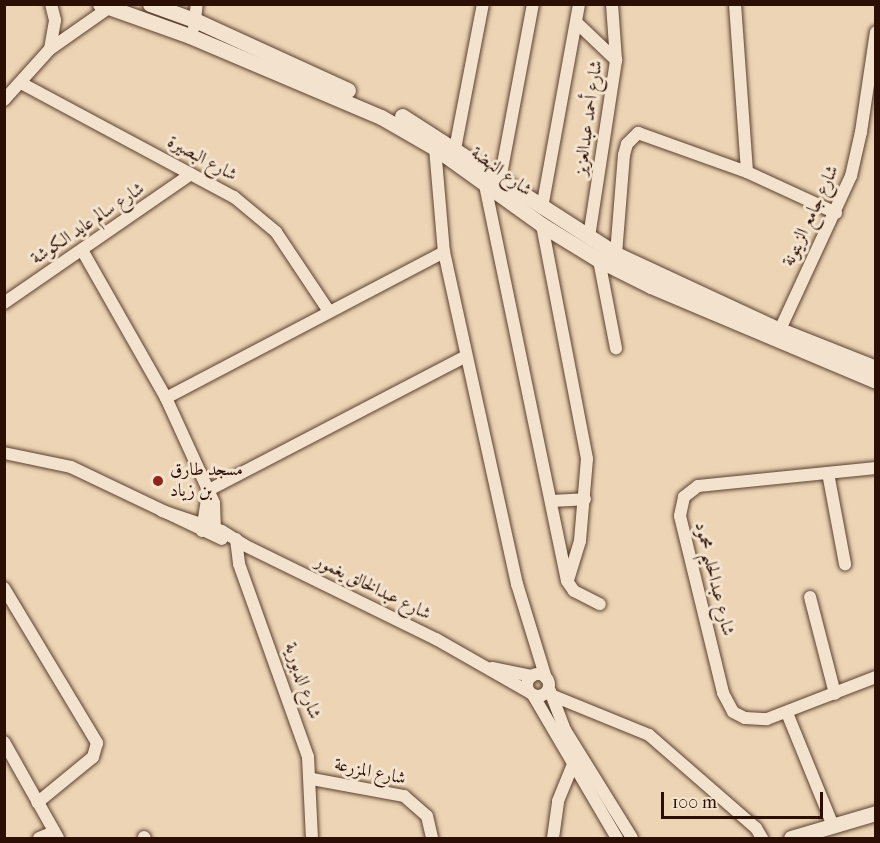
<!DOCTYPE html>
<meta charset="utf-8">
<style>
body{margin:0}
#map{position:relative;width:880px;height:843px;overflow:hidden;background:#ecd4b4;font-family:"IM FELL French Canon",Amiri,serif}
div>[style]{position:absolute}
.roads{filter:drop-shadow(0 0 2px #5c4030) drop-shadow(0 0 2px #5c4030)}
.minor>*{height:12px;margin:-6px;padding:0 6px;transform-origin:6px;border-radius:6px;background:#f3e3ce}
.minor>.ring{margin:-6px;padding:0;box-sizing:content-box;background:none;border:12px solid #f3e3ce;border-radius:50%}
.tertiary>*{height:15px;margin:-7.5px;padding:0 7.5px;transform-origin:7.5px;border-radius:7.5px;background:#f3e3ce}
.dots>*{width:16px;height:16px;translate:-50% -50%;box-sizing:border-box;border:3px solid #f3e3ce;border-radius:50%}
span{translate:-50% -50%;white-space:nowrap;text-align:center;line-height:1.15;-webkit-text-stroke:6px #f3e3ce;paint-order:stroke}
.street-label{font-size:18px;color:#2c0f04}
.poi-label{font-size:18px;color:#2c0f04}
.left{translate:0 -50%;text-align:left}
.frame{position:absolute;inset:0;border:6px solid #2c0f04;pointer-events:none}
.scale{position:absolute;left:661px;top:792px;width:162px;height:27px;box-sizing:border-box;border:3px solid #2c0f04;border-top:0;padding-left:8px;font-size:18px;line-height:21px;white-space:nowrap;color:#2c0f04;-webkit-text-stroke:4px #f3e3ce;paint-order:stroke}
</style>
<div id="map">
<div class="roads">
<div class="minor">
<i style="left:735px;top:4px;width:168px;rotate:85.9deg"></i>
<i style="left:577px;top:23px;width:54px;rotate:43.5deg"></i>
<i style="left:194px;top:27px;width:23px;rotate:-83deg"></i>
<i style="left:50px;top:49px;width:29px;rotate:-80deg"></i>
<i style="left:55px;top:20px;width:16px;rotate:-104deg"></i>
<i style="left:21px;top:83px;width:242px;rotate:28.2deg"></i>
<i style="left:234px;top:197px;width:55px;rotate:39.8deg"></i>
<i style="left:276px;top:232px;width:94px;rotate:56.3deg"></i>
<i style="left:4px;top:100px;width:69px;rotate:-48deg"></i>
<i style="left:50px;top:49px;width:73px;rotate:-35deg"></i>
<i style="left:435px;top:148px;width:104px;rotate:85.1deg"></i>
<i style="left:444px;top:252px;width:340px;rotate:77.6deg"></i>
<i style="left:517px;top:584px;width:98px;rotate:72.9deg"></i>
<i style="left:455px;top:149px;width:148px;rotate:-79.1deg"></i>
<i style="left:500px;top:180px;width:179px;rotate:-79.4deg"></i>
<i style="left:485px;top:185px;width:404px;rotate:78.3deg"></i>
<i style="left:567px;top:581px;width:12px;rotate:55deg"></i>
<i style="left:574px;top:591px;width:29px;rotate:27deg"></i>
<i style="left:542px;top:208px;width:207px;rotate:-79.7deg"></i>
<i style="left:542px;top:225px;width:238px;rotate:79.1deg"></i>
<i style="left:587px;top:459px;width:82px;rotate:94.9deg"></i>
<i style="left:580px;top:541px;width:41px;rotate:107.1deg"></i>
<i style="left:589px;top:237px;width:179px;rotate:-81.3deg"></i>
<i style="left:616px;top:60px;width:56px;rotate:-94.1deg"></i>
<i style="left:82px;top:250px;width:170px;rotate:60.4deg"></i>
<i style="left:166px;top:398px;width:115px;rotate:65.4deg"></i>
<i style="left:214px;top:503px;width:32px;rotate:88deg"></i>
<i style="left:616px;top:254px;width:99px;rotate:-85.4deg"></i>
<i style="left:624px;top:155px;width:11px;rotate:-75deg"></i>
<i style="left:627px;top:144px;width:16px;rotate:-45deg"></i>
<i style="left:638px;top:133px;width:116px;rotate:19.7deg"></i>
<i style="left:747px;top:172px;width:98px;rotate:24.7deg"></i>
<i style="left:599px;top:260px;width:90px;rotate:79.1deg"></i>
<i style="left:4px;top:303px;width:227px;rotate:-34.6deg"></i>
<i style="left:777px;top:336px;width:176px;rotate:-65.2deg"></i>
<i style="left:851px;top:176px;width:45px;rotate:-77.2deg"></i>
<i style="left:861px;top:132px;width:101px;rotate:-81.5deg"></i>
<i style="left:166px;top:398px;width:314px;rotate:-27.7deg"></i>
<i style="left:4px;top:453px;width:68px;rotate:11.8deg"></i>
<i style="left:71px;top:467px;width:167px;rotate:25.5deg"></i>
<i style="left:876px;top:468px;width:179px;rotate:174.2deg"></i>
<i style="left:698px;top:486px;width:18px;rotate:142deg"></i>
<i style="left:684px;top:497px;width:19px;rotate:102deg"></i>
<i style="left:680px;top:516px;width:182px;rotate:76.3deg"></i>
<i style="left:723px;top:693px;width:21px;rotate:62deg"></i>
<i style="left:733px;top:712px;width:13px;rotate:27deg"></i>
<i style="left:745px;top:718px;width:22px;rotate:3deg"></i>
<i style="left:767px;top:719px;width:117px;rotate:-21.1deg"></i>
<i style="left:828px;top:473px;width:93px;rotate:79.4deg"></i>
<i style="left:207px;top:491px;width:292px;rotate:-27.5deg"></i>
<i style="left:551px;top:501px;width:34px;rotate:-3deg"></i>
<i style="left:162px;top:511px;width:63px;rotate:18.4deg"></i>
<i style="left:222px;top:531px;width:26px;rotate:32deg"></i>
<i style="left:244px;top:545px;width:214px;rotate:26.1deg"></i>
<i style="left:436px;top:639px;width:107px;rotate:29.7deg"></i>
<i style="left:202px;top:531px;width:38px;rotate:-81deg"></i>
<i style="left:236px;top:539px;width:25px;rotate:83deg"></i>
<i style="left:239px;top:564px;width:205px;rotate:70.3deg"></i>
<i style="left:308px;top:757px;width:81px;rotate:87.2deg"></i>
<i style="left:4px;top:588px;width:181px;rotate:59deg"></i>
<i style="left:97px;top:743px;width:15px;rotate:106deg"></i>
<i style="left:93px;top:757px;width:72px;rotate:140.6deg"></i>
<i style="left:810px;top:597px;width:100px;rotate:75.5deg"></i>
<i style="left:492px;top:668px;width:41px;rotate:11.3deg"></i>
<i class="ring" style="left:527px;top:674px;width:10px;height:10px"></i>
<i style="left:550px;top:691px;width:42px;rotate:69deg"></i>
<i style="left:565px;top:730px;width:127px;rotate:58.2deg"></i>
<i style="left:533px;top:695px;width:166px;rotate:59.6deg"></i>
<i style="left:551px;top:695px;width:106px;rotate:22.2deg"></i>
<i style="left:649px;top:735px;width:142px;rotate:41deg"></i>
<i style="left:756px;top:828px;width:12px;rotate:59deg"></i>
<i style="left:787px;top:713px;width:122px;rotate:67.8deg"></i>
<i style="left:4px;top:742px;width:110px;rotate:60.6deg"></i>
<i style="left:312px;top:779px;width:94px;rotate:10.5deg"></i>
<i style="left:404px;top:796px;width:30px;rotate:41deg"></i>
<i style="left:427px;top:816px;width:23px;rotate:77deg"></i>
<i style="left:144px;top:837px;width:1px;rotate:45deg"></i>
<i style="left:39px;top:838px;width:16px;rotate:-22deg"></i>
<i style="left:553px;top:838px;width:37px;rotate:-82deg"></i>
<i style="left:558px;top:801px;width:42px;rotate:-67.7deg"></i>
</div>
<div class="tertiary">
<i style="left:100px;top:4px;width:96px;rotate:19.6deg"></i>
<i style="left:190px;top:36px;width:207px;rotate:23deg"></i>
<i style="left:381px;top:117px;width:62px;rotate:29.9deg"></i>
<i style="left:435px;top:148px;width:132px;rotate:35.7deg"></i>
<i style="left:542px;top:225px;width:67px;rotate:31.6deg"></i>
<i style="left:599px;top:260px;width:58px;rotate:26.6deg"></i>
<i style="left:651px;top:286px;width:244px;rotate:22.9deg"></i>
<i style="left:150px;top:4px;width:50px;rotate:19.9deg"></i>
<i style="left:197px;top:21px;width:166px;rotate:24.6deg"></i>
<i style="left:402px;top:116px;width:255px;rotate:32.8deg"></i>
<i style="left:616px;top:254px;width:181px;rotate:24.9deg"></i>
<i style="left:780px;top:330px;width:103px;rotate:21.6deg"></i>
<i style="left:791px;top:838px;width:89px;rotate:-16.4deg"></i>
</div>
</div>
<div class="dots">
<i style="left:158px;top:481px;background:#8f2418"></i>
</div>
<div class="street-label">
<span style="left:589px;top:118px;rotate:-82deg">شارع أحمد عبدالعزيز</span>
<span style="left:202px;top:159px;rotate:28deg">شارع البصيرة</span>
<span style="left:501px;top:172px;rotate:36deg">شارع النهضة</span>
<span style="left:811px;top:216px;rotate:-65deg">شارع جامع الزيتونة</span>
<span style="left:88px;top:224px;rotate:-34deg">شارع سالم عايد الكوشة</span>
<span style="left:714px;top:579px;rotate:76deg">شارع عبدالحليم محمود</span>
<span style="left:373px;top:588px;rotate:26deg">شارع عبدالخالق يغمور</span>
<span style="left:302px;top:681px;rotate:71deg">شارع الدبورية</span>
<span style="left:370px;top:772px;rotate:12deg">شارع المزرعة</span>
</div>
<div class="poi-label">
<span class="left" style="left:170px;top:481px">مسجد طارق<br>بن زياد</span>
</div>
<div class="frame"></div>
<div class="scale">100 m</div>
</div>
